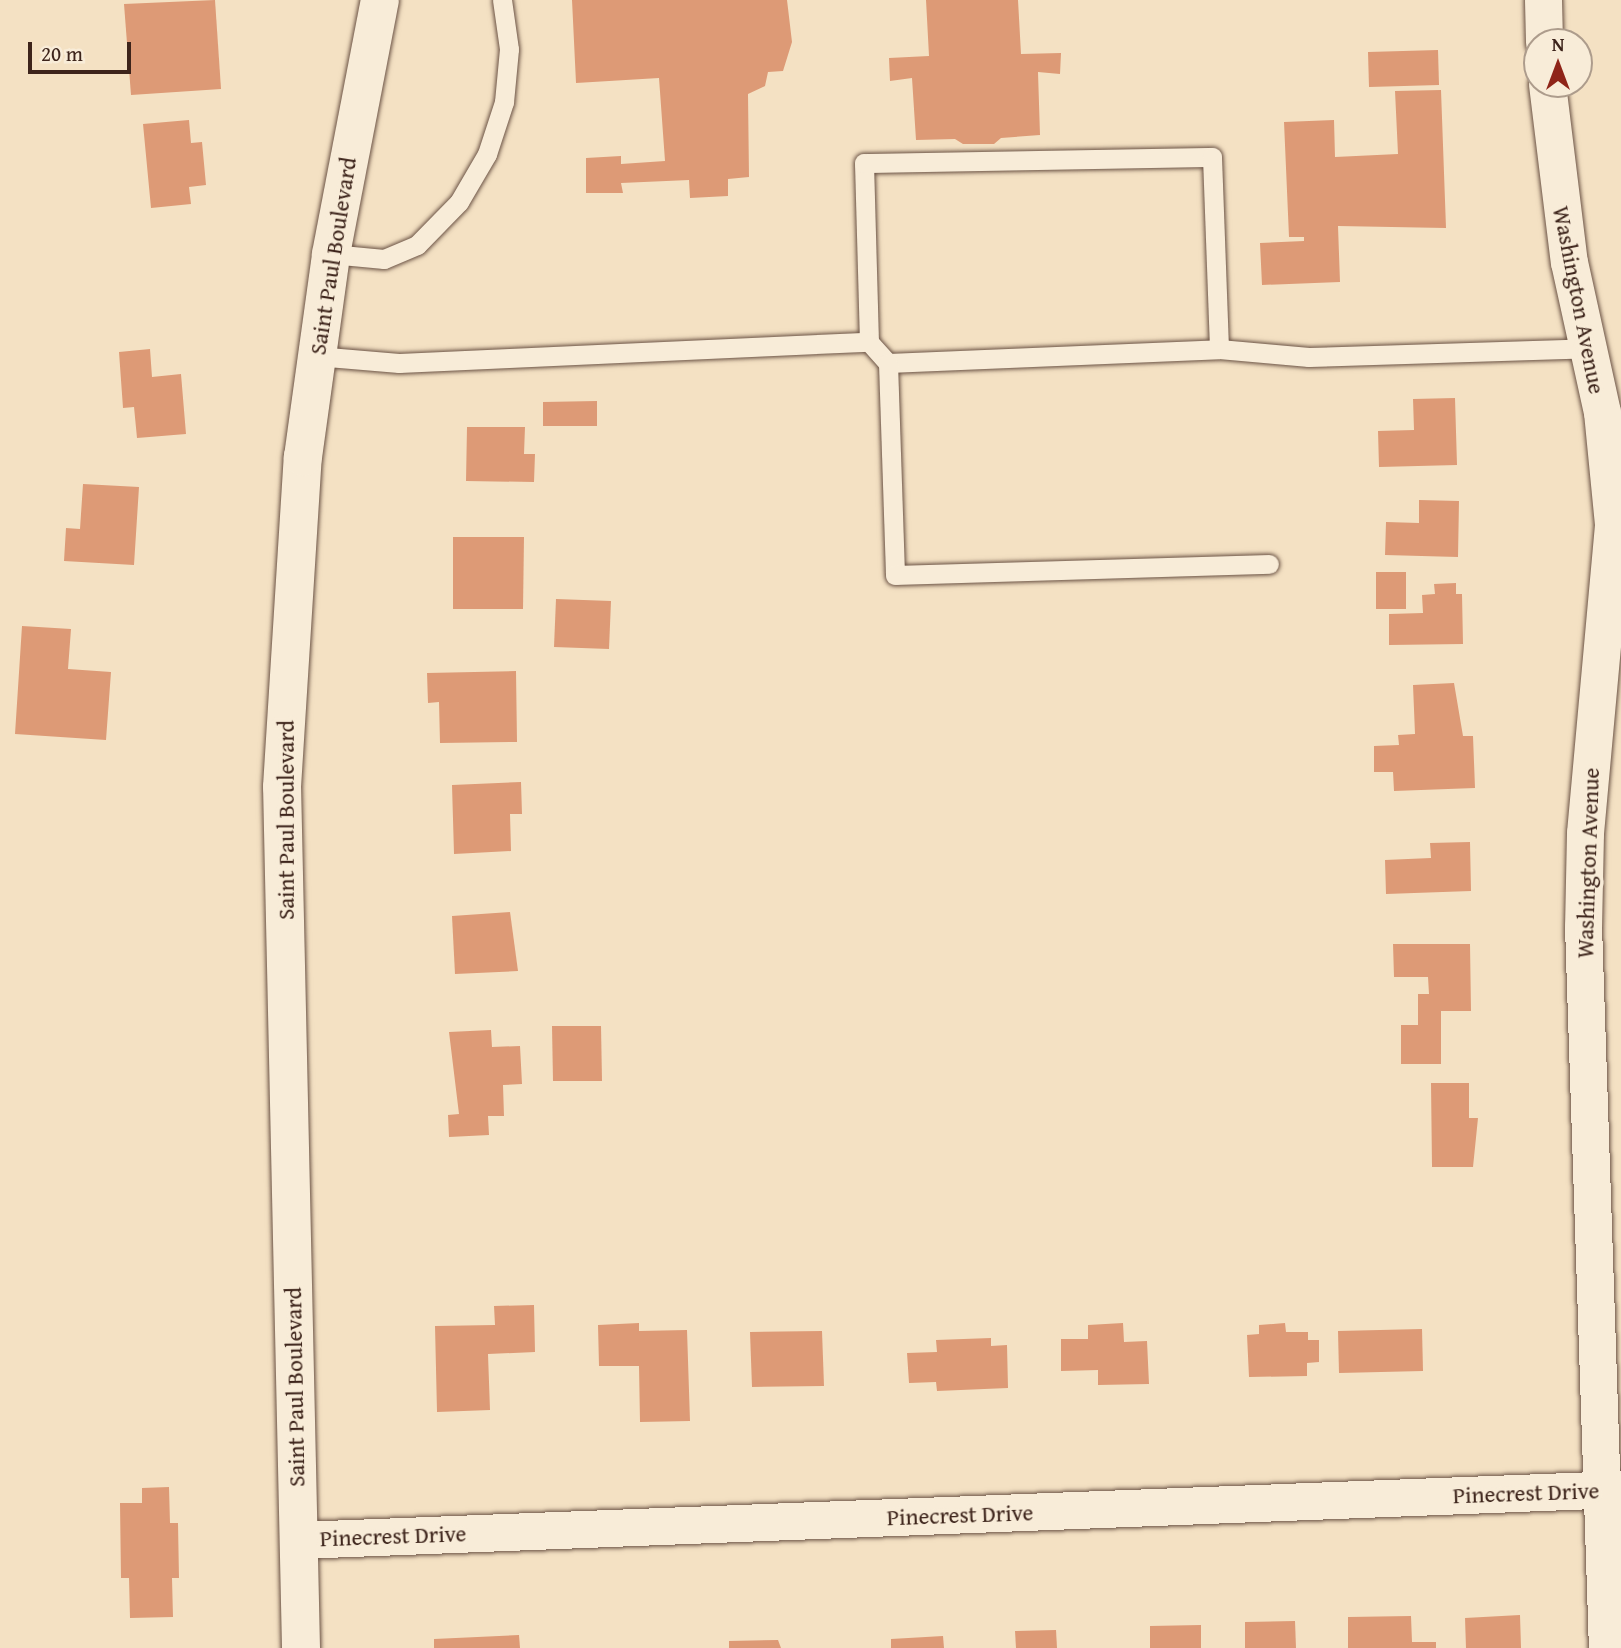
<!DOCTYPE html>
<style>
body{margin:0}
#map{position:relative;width:1621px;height:1648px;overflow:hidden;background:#f4e1c3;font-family:"Gentium Book Plus",serif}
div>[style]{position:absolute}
.building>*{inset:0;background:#dd9a76}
.roads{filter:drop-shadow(0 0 2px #6b5345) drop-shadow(0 0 2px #6b5345)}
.service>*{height:19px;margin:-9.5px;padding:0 9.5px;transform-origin:9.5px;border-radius:9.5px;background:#f8ecd8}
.minor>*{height:37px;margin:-18.5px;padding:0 18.5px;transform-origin:18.5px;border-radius:18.5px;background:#f8ecd8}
.tertiary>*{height:38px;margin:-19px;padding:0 19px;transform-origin:19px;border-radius:19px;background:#f8ecd8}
span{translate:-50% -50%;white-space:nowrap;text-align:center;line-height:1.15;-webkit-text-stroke:7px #f8ecd8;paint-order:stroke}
.street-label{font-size:23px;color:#3d241b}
.north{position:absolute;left:1523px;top:28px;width:70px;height:70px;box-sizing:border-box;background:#f8ecd8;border:2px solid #ad9c8c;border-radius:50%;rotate:0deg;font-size:19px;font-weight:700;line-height:28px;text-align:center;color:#3d241b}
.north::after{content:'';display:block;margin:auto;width:24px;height:32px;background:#8f2418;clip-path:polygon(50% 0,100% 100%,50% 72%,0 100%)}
.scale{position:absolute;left:28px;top:42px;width:103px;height:32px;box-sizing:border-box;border:4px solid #3d241b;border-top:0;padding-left:9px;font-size:21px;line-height:24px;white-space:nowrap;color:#3d241b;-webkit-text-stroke:5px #f8ecd8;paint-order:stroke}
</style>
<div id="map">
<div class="building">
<i style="clip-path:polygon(215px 0,221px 89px,131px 95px,124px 4px)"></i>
<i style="clip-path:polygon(572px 0,787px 0,792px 42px,783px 71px,768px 72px,765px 86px,748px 94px,749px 177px,728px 179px,728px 196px,690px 198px,689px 180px,621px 183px,623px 193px,586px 193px,586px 158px,621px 156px,621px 164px,665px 161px,659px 78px,576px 83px)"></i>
<i style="clip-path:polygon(926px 0,1018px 0,1021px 54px,1061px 53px,1060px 74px,1038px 72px,1040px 135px,1001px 138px,994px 144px,963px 144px,955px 139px,916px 140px,912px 78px,890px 81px,889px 58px,929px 56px)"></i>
<i style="clip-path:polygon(1438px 50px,1439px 85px,1369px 87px,1368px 52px)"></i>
<i style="clip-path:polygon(1441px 90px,1446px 228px,1338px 226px,1340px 282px,1262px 285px,1260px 243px,1304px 241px,1304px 237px,1289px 237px,1284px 122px,1334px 120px,1335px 157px,1398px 154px,1395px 91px)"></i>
<i style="clip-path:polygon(189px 120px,191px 143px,202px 142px,206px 185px,189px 187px,191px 204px,151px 208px,143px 124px)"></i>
<i style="clip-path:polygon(150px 349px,152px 377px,181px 374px,186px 434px,137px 438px,134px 407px,123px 408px,119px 352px)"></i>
<i style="clip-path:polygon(1455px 398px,1457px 465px,1379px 467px,1378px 431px,1414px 430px,1413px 399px)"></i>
<i style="clip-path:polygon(597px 401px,597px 426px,543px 426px,543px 402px)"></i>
<i style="clip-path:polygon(467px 427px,525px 427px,524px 454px,535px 454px,534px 482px,466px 481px)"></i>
<i style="clip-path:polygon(83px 484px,139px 487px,134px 565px,64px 561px,66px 528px,80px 529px)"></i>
<i style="clip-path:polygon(1419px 500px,1459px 501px,1458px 557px,1385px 555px,1386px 522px,1419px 523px)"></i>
<i style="clip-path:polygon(453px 537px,524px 537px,523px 609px,453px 609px)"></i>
<i style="clip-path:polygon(1376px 572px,1406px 572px,1406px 609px,1376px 609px)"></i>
<i style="clip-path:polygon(1456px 583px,1456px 594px,1462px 594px,1463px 644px,1389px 645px,1389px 614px,1423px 613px,1422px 595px,1435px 594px,1434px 584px)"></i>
<i style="clip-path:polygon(556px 599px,611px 601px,609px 649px,554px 647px)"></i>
<i style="clip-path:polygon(22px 626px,71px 629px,68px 669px,111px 672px,106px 740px,15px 734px)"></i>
<i style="clip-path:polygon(516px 671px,517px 742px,440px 743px,439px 702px,428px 703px,427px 673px)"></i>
<i style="clip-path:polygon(1454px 683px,1463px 736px,1473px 736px,1475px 788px,1394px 791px,1393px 772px,1374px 772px,1374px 746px,1399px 745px,1398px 735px,1415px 734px,1413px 685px)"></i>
<i style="clip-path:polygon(521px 782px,522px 814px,510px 814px,511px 851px,454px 854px,452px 785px)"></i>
<i style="clip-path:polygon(1470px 842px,1471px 891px,1386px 894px,1385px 860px,1431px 858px,1430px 843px)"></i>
<i style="clip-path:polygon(510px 912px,518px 971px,455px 974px,452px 916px)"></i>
<i style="clip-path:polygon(1393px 944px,1470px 944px,1471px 1011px,1441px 1011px,1441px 1064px,1401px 1064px,1401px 1025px,1418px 1025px,1418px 994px,1429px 994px,1428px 977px,1394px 977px)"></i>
<i style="clip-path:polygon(552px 1026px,601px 1026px,602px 1081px,553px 1081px)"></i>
<i style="clip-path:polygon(491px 1030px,492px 1047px,520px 1046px,522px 1084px,503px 1085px,504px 1116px,488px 1116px,489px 1135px,449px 1137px,448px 1115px,459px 1114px,449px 1032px)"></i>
<i style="clip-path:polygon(1431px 1083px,1469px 1083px,1469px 1118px,1478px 1118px,1473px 1167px,1432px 1167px)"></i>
<i style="clip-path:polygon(534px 1305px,535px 1352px,488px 1354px,490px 1410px,437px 1412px,435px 1326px,495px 1325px,494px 1306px)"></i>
<i style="clip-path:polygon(639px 1323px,639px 1331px,687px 1330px,690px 1421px,640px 1422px,639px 1366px,599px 1366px,598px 1325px)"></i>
<i style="clip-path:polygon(1123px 1323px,1124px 1342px,1147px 1341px,1149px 1384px,1098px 1385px,1098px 1370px,1061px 1371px,1061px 1339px,1088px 1339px,1088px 1325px)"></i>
<i style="clip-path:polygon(1285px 1323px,1286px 1332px,1308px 1332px,1308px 1340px,1319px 1340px,1319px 1362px,1307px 1363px,1307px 1376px,1249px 1377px,1247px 1335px,1259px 1334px,1259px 1325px)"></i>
<i style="clip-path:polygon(1422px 1329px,1423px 1371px,1339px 1373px,1338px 1331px)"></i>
<i style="clip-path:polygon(822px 1331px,824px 1386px,752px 1387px,750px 1332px)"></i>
<i style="clip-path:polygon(991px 1338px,991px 1346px,1007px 1345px,1008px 1388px,937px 1391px,936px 1382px,909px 1383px,907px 1353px,937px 1352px,936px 1340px)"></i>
<i style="clip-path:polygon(169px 1487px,170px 1523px,178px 1523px,179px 1578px,172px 1578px,173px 1617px,130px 1618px,129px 1578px,121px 1578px,120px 1503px,142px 1503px,142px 1488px)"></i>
<i style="clip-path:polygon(1520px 1615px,1521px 1648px,1466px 1648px,1465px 1618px)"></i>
<i style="clip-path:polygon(1411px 1616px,1412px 1642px,1436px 1642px,1436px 1648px,1348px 1648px,1348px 1617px)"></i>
<i style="clip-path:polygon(1295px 1621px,1296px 1648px,1245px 1648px,1245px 1622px)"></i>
<i style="clip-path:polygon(1201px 1625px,1201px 1648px,1150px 1648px,1150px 1626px)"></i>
<i style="clip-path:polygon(1056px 1630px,1057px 1648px,1016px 1648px,1015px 1631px)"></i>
<i style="clip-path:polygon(519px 1635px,520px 1648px,434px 1648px,434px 1639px)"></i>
<i style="clip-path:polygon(943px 1636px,944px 1648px,891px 1648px,891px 1639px)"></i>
<i style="clip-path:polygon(778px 1640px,781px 1648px,729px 1648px,729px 1641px)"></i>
</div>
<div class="roads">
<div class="service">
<i style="left:331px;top:254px;width:53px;rotate:5.4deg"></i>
<i style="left:384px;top:259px;width:36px;rotate:-23deg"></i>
<i style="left:417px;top:245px;width:60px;rotate:-45.7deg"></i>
<i style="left:459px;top:202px;width:56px;rotate:-59.7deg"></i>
<i style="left:487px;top:154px;width:55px;rotate:-71.9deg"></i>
<i style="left:504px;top:102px;width:53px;rotate:-84.6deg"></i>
<i style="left:509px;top:49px;width:49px;rotate:-98.1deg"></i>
<i style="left:869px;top:342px;width:179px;rotate:-91.6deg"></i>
<i style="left:864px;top:163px;width:348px;rotate:-1deg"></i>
<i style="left:1212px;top:157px;width:192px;rotate:87.9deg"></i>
<i style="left:316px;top:356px;width:83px;rotate:4.8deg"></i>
<i style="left:399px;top:363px;width:470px;rotate:-2.6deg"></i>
<i style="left:869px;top:342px;width:28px;rotate:48deg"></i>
<i style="left:888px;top:363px;width:331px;rotate:-2.4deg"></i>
<i style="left:1219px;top:349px;width:90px;rotate:5.1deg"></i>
<i style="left:1309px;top:357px;width:280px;rotate:-1.8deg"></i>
<i style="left:888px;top:363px;width:212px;rotate:88.1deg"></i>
<i style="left:895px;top:575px;width:374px;rotate:-1.7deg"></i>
</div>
<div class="minor">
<i style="left:1543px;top:0;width:42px;rotate:88.6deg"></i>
<i style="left:1547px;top:84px;width:179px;rotate:83deg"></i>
<i style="left:1569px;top:262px;width:154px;rotate:77.6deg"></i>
<i style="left:1602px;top:412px;width:114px;rotate:84.4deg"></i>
<i style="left:1613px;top:525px;width:309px;rotate:95.2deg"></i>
<i style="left:1585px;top:833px;width:93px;rotate:91.2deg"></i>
<i style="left:1583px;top:926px;width:722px;rotate:88.1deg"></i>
<i style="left:299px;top:1540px;width:1323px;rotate:-2.21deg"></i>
</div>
<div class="tertiary">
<i style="left:301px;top:1648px;width:861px;rotate:-91.26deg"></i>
<i style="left:282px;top:787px;width:331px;rotate:-86.4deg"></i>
<i style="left:303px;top:457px;width:205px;rotate:-82.1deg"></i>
<i style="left:331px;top:254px;width:259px;rotate:-79.1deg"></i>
</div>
</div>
<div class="street-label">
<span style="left:333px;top:256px;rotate:-81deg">Saint Paul Boulevard</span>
<span style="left:1579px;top:300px;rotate:79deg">Washington Avenue</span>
<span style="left:286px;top:820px;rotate:-90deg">Saint Paul Boulevard</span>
<span style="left:1588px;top:863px;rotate:-88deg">Washington Avenue</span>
<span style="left:295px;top:1387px;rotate:-91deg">Saint Paul Boulevard</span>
<span style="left:1526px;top:1493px;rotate:-2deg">Pinecrest Drive</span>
<span style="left:960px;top:1515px;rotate:-2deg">Pinecrest Drive</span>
<span style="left:393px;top:1536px;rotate:-2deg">Pinecrest Drive</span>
</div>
<div class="north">N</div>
<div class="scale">20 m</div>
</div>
